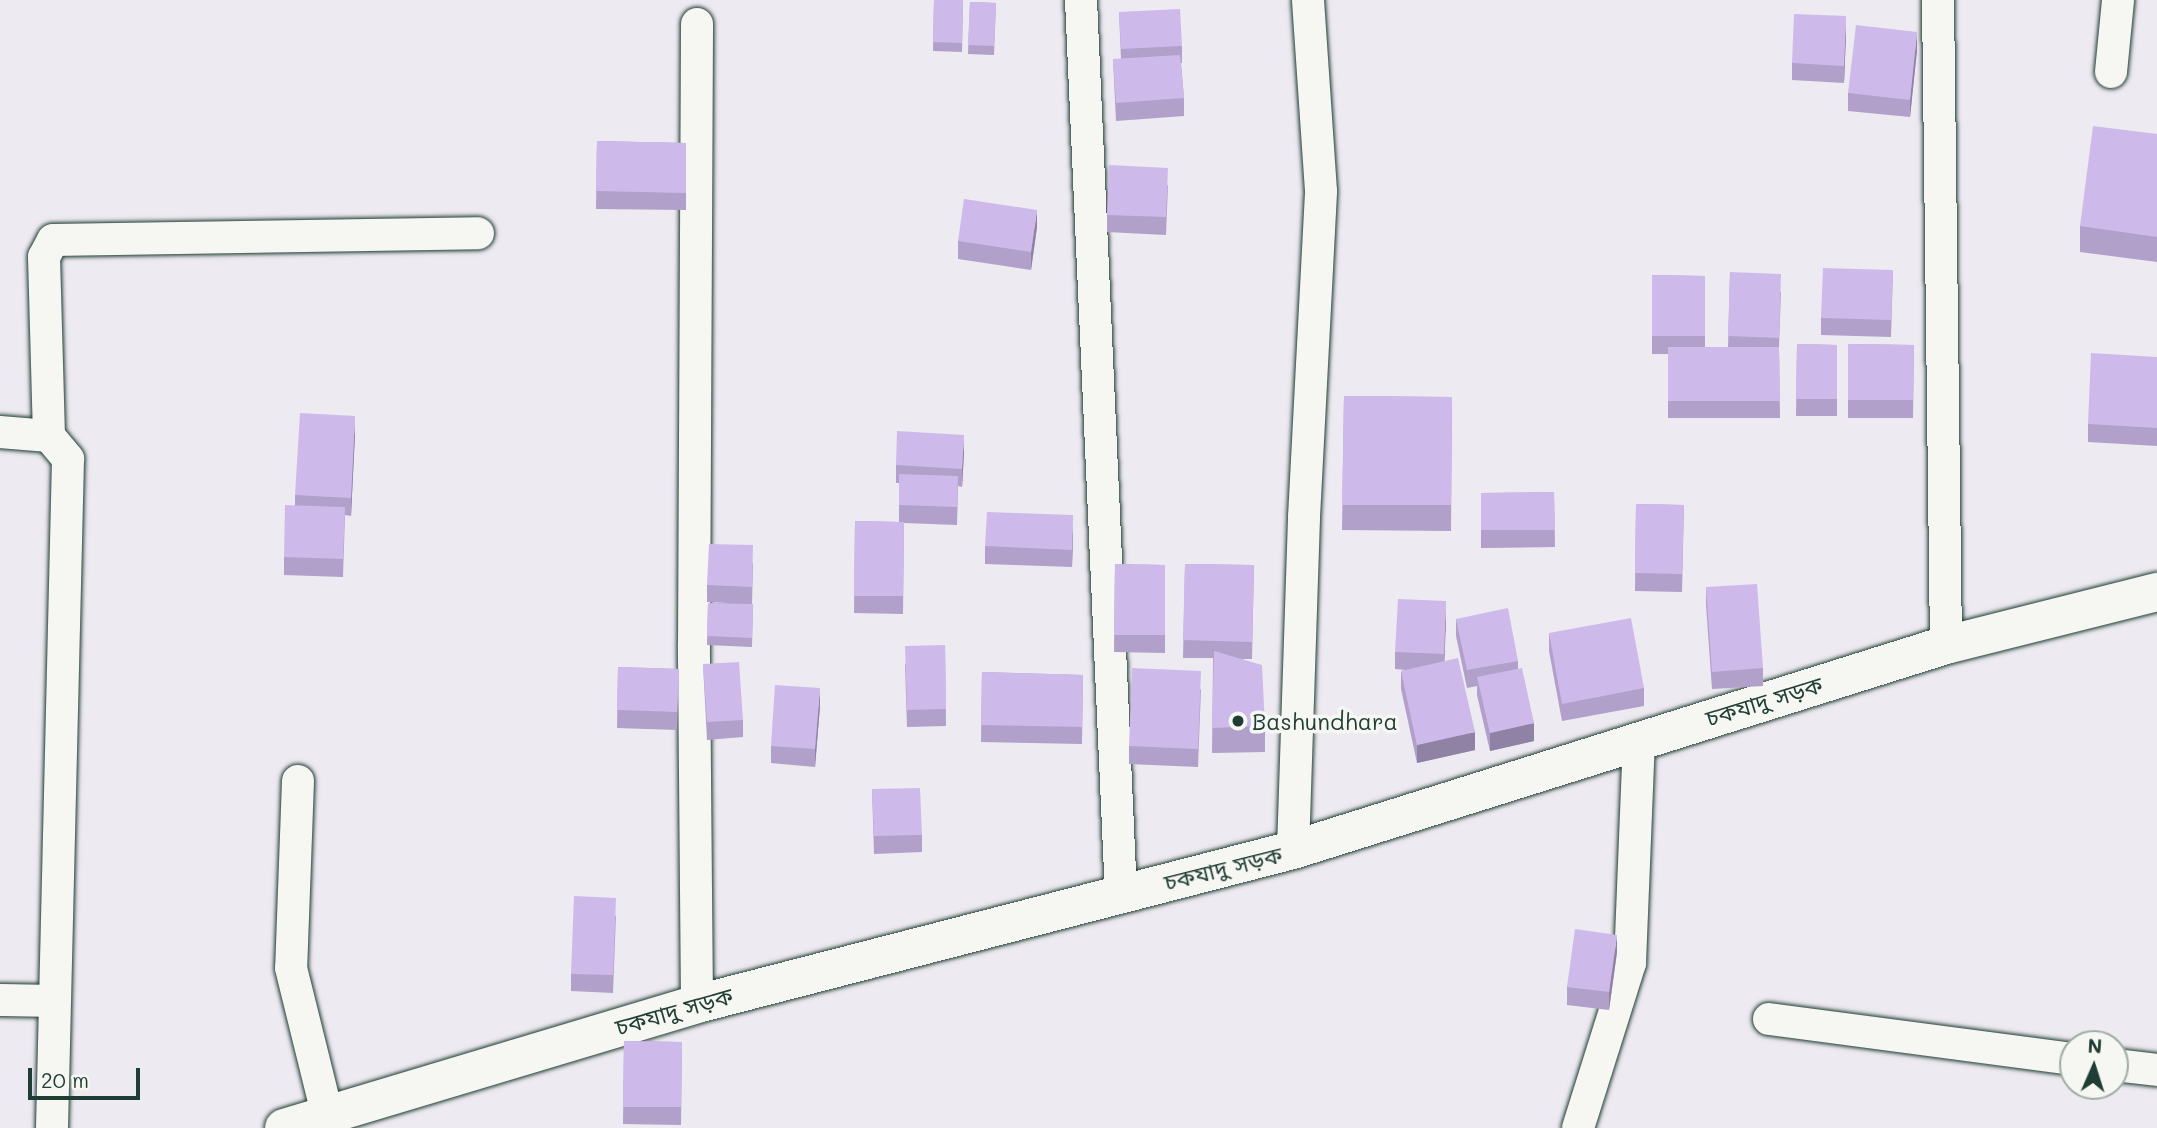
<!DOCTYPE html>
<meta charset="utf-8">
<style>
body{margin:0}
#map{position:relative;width:2157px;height:1128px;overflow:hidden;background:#eeeaf1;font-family:Mali,"Noto Sans Bengali",sans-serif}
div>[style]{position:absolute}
.roads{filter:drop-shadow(0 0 2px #1f3d34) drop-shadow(0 0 2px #1f3d34)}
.street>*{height:32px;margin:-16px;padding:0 16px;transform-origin:16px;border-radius:16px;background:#f6f6f2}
.secondary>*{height:38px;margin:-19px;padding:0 19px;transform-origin:19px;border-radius:19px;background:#f6f6f2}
.wall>*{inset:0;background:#b0a0ca}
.shaded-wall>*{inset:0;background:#9082a4}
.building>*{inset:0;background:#cdbaeb}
.dots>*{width:19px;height:19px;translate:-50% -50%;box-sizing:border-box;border:4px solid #f6f6f2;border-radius:50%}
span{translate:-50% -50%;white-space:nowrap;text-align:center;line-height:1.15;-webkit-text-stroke:7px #f6f6f2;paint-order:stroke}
.street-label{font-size:23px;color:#1f3d34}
.poi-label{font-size:23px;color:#1f3d34}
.left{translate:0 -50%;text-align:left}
.north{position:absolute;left:2059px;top:1030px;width:70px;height:70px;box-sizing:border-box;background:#f6f6f2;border:2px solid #a0aca6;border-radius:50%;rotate:3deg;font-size:19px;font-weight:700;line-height:28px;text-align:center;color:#1f3d34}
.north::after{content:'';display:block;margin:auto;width:24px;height:32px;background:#1f3d34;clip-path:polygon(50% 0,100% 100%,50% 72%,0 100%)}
.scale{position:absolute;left:28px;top:1068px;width:112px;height:32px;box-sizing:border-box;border:4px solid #1f3d34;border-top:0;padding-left:9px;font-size:21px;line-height:24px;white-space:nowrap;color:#1f3d34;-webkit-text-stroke:5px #f6f6f2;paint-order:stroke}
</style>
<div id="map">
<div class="roads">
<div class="street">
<i style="left:1081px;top:0;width:895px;rotate:87.44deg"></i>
<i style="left:1938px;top:0;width:645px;rotate:89.29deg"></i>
<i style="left:2111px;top:72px;width:72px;rotate:-84.4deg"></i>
<i style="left:0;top:432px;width:49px;rotate:4.7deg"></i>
<i style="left:49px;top:436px;width:30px;rotate:50deg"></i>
<i style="left:68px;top:459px;width:669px;rotate:91.37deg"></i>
<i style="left:49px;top:436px;width:179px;rotate:-91.6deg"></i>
<i style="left:44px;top:257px;width:19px;rotate:-62deg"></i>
<i style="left:53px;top:240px;width:425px;rotate:-0.9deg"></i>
<i style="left:298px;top:781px;width:187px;rotate:92.1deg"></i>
<i style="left:291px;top:968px;width:149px;rotate:76.1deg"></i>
<i style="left:1293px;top:850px;width:333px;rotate:-88.1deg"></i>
<i style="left:1304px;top:517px;width:326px;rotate:-87deg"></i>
<i style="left:1321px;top:191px;width:191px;rotate:-93.9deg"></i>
<i style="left:0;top:1000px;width:54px;rotate:1.1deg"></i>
<i style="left:697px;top:1004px;width:360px;rotate:-90.5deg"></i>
<i style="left:694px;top:644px;width:620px;rotate:-89.72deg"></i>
<i style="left:1769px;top:1019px;width:307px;rotate:7.5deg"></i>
<i style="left:2115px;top:1065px;width:42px;rotate:6.8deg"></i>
<i style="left:1578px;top:1128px;width:173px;rotate:-72.5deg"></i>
<i style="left:1630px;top:963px;width:224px;rotate:-87.7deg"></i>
</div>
<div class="secondary">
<i style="left:284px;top:1128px;width:431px;rotate:-16.7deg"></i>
<i style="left:697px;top:1004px;width:616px;rotate:-14.49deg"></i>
<i style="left:1293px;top:850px;width:684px;rotate:-17.43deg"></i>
<i style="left:1946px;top:645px;width:218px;rotate:-14.1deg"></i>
</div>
</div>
<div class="wall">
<i style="clip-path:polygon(934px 0,963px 0,962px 52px,933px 51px)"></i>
<i style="clip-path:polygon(970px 2px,996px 3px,994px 55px,968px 54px)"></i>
<i style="clip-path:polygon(1119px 12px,1182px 46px,1182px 63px,1181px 63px,1184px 98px,1184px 116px,1116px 121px,1113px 59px,1121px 59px)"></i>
<i style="clip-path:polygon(1846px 34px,1844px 83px,1792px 80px,1792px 63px)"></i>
<i style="clip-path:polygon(1917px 50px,1910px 117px,1848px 111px,1848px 93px)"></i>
<i style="clip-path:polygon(2157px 134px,2157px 262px,2080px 252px,2080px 226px)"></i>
<i style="clip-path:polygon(597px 141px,686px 143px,686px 210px,596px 209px)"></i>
<i style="clip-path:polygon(1168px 185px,1166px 235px,1107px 232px,1107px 215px)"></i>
<i style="clip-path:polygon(1037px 227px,1031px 270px,958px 259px,958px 241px)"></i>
<i style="clip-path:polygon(1893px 270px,1891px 337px,1821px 335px,1821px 318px)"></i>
<i style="clip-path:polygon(1730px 272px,1781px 292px,1779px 347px,1780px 418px,1668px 418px,1668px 354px,1652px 354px,1652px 275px,1705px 276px,1705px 347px,1728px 347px)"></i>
<i style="clip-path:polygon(1797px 344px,1837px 345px,1837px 416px,1796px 416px)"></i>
<i style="clip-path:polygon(1848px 344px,1914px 345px,1913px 418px,1848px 418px)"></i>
<i style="clip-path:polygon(2157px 357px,2157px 446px,2088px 442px,2088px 424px)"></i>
<i style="clip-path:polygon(1344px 396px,1452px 397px,1451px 531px,1342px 530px)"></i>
<i style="clip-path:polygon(355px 434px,351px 516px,345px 515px,343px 577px,284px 575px,284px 557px,295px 506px,295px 495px)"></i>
<i style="clip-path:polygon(964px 453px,962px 487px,958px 486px,957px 525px,904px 523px,903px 614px,854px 613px,855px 521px,899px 522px,899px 483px,896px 483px,896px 465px)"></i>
<i style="clip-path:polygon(1554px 492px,1555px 547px,1481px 548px,1481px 493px)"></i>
<i style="clip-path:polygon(1636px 504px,1684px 505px,1682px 592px,1635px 591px)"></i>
<i style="clip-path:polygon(1073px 533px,1072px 567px,985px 564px,985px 546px)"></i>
<i style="clip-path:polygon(753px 563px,752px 604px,753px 604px,752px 647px,707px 645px,708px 603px,728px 603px,707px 602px,707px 585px)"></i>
<i style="clip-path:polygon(1115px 564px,1165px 565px,1165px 653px,1114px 652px)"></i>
<i style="clip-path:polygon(1185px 564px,1254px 565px,1252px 659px,1243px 659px,1265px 726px,1265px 752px,1212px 753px,1213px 658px,1183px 658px)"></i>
<i style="clip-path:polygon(1706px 587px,1763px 668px,1763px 686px,1712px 689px,1706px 605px)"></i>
<i style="clip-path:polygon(1446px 619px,1444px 661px,1475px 750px,1417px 763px,1401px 689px,1401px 671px,1406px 670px,1395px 669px,1395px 652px)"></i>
<i style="clip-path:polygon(1456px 619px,1518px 661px,1518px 668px,1534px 741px,1490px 751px,1477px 695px,1477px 686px,1467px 688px,1456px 636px)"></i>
<i style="clip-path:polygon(1549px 633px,1644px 688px,1644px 706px,1562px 721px,1549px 651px)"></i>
<i style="clip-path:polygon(945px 645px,946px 726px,907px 727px,905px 664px)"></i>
<i style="clip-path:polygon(703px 664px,743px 720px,743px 737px,707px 740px)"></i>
<i style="clip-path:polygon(618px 667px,679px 669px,677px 730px,617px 728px)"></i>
<i style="clip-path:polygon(982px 672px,1083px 675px,1082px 744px,981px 742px)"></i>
<i style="clip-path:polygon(1201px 689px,1198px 767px,1129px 764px,1129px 746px)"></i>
<i style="clip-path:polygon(820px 706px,815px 767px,771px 763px,771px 746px)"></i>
<i style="clip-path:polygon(872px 789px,922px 835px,922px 852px,874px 854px)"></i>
<i style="clip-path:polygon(616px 915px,613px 993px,571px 991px,571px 974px)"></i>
<i style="clip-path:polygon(1617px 952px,1609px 1010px,1567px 1005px,1567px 987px)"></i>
<i style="clip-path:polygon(624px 1041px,682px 1042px,681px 1125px,623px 1124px)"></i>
</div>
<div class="shaded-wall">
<i style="clip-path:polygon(1846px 16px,1846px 34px,1844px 83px,1844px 66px)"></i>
<i style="clip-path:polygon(1917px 32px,1917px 50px,1910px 117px,1910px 100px)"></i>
<i style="clip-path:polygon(1037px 210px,1037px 227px,1031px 270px,1031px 252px)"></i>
<i style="clip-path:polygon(355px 416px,355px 434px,351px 516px,351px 498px)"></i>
<i style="clip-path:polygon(964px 435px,964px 453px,962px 487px,962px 469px)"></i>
<i style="clip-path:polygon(1073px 515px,1073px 533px,1072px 567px,1072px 550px)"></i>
<i style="clip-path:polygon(1446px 601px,1446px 619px,1444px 672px,1444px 654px)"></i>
<i style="clip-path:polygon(820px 688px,820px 706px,815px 767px,815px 749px)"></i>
<i style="clip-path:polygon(1534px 723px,1534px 741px,1490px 751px,1490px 733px)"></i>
<i style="clip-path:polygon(1475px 732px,1475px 750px,1417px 763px,1417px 745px)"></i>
<i style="clip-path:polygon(1617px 935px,1617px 952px,1609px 1010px,1609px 992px)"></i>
</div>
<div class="building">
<i style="clip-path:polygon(934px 0,963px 0,962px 43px,933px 42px)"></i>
<i style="clip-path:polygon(970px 2px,996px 3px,994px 46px,968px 45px)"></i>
<i style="clip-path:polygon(1180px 9px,1182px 46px,1121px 49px,1119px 12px)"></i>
<i style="clip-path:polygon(1794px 14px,1846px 16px,1844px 66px,1792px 63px)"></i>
<i style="clip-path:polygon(1856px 25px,1917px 32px,1910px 100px,1848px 93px)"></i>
<i style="clip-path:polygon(1180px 55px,1184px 98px,1116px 103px,1113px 59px)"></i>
<i style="clip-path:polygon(2093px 126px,2157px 134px,2157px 237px,2080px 226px)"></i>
<i style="clip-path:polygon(597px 141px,686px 143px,686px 193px,596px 191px)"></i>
<i style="clip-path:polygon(1109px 165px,1168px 168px,1166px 217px,1107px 215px)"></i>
<i style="clip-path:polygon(964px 199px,1037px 210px,1031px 252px,958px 241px)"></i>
<i style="clip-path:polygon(1823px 268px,1893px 270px,1891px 320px,1821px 318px)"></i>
<i style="clip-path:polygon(1730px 272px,1781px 274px,1779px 338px,1728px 336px)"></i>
<i style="clip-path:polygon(1652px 275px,1705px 276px,1705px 336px,1652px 336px)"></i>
<i style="clip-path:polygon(1797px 344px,1837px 345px,1837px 399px,1796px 399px)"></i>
<i style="clip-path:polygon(1848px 344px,1914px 345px,1913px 400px,1848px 400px)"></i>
<i style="clip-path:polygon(1668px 347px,1779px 347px,1780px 401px,1668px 401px)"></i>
<i style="clip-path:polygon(2091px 353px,2157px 357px,2157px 428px,2088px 424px)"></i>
<i style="clip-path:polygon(1344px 396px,1452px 397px,1451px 505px,1342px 505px)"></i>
<i style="clip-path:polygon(300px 413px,355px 416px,351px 498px,295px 495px)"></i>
<i style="clip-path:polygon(897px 431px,964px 435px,962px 469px,896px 465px)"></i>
<i style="clip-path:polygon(899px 474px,958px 476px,957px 507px,899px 505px)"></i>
<i style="clip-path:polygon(1554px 492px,1555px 530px,1481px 530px,1481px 493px)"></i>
<i style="clip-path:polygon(1636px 504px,1684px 505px,1682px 574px,1635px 573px)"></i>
<i style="clip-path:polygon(285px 505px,345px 507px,343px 559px,284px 557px)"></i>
<i style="clip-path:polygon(987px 512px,1073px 515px,1072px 550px,985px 546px)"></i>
<i style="clip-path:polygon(855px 521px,904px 522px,903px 596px,854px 596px)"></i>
<i style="clip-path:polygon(709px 544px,753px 545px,752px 587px,707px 585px)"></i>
<i style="clip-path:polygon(1115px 564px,1165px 565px,1165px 635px,1114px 635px)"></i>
<i style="clip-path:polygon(1185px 564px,1254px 565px,1252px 642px,1183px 640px)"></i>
<i style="clip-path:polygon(1757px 584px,1763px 668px,1712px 672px,1706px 587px)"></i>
<i style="clip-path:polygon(1398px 599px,1446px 601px,1444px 654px,1395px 652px)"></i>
<i style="clip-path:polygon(708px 603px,753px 604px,752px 638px,707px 636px)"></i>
<i style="clip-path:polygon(1508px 608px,1518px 661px,1467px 670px,1456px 619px)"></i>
<i style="clip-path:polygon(1631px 618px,1644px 688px,1562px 704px,1549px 633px)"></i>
<i style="clip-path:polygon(945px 645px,946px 709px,907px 710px,905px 646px)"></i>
<i style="clip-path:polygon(1214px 651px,1262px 665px,1265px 726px,1212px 728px)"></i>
<i style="clip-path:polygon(1458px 658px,1475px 732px,1417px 745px,1401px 671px)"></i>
<i style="clip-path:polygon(739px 662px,743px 720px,707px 722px,703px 664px)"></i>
<i style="clip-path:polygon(618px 667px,679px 669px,677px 712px,617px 710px)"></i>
<i style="clip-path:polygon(1132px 668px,1201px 671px,1198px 749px,1129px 746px)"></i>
<i style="clip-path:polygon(1522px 668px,1534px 723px,1490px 733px,1477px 677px)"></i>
<i style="clip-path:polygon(982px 672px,1083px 675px,1082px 727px,981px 725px)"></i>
<i style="clip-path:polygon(775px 685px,820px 688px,815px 749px,771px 746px)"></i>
<i style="clip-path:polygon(920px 788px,922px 835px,874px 836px,872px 789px)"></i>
<i style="clip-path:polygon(574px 896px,616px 898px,613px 975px,571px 974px)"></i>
<i style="clip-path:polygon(1575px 929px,1617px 935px,1609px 992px,1567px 987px)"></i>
<i style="clip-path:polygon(624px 1041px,682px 1042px,681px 1107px,623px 1107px)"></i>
</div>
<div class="dots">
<i style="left:1238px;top:721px;background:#1f3d34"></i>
</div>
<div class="street-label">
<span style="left:1764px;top:701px;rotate:-17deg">চকযাদু সড়ক</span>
<span style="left:1223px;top:868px;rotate:-14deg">চকযাদু সড়ক</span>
<span style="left:674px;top:1011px;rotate:-16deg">চকযাদু সড়ক</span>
</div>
<div class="poi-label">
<span class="left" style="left:1252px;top:721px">Bashundhara</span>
</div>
<div class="north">N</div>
<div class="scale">20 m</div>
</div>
